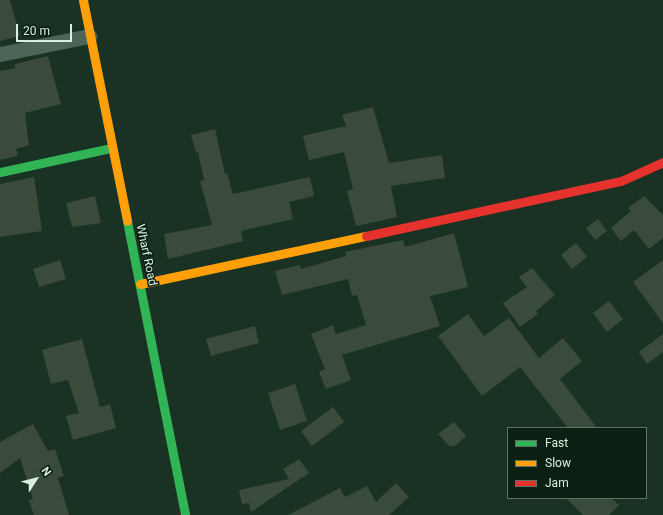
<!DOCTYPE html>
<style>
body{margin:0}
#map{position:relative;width:663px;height:515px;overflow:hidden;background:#1a3223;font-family:Roboto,sans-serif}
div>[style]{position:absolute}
.building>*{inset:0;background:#3a4a3b}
.street>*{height:15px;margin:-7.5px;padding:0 7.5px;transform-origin:7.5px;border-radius:7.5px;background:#4d6556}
.fast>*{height:9px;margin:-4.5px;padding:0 4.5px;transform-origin:4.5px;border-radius:4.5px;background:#30b455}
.slow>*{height:9px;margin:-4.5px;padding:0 4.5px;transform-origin:4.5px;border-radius:4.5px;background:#ff9f0a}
.jam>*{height:9px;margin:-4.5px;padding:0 4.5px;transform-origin:4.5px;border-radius:4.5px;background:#e5322d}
span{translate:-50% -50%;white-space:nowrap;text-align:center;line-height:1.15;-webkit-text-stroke:3px #0c1f13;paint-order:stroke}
.street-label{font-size:12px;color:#d8f0df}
.legend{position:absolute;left:507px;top:427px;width:140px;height:72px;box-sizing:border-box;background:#0c1f13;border:1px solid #5e7365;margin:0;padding:5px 7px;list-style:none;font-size:12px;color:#d8f0df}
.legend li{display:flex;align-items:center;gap:8px;height:20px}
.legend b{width:20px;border:1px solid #5e7365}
.north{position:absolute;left:16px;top:459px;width:40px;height:40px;-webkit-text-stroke:3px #0c1f13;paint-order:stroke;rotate:54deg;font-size:11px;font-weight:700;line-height:16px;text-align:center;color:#d8f0df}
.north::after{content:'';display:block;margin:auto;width:14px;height:18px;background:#d8f0df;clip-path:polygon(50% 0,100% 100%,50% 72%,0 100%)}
.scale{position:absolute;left:16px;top:24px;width:56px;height:18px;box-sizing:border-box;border:2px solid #d8f0df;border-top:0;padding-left:5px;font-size:12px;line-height:14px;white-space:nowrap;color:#d8f0df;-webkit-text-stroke:3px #0c1f13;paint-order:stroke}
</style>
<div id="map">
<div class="building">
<i style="clip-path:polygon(0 0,10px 0,20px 36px,0 41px)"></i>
<i style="clip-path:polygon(48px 56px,61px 104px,25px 113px,29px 145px,16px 149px,18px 156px,0 160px,0 71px,15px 68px,15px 64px)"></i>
<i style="clip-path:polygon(373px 107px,389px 163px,442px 155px,445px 178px,391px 186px,397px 217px,356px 226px,347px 191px,353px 189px,344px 152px,309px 160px,303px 136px,346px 126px,342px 115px)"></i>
<i style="clip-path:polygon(215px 129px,225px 174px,227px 173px,233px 194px,310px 177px,314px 196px,289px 202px,293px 219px,241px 231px,243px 241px,168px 259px,164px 234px,212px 225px,200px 181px,204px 180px,198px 152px,196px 153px,191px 135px)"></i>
<i style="clip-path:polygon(34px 177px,42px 231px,0 237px,0 184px)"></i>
<i style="clip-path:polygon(95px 196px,101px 223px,72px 227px,66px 203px)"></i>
<i style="clip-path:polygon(644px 196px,663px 215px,663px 238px,649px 249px,634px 230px,621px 241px,611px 228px,631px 211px,628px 208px)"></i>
<i style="clip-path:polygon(598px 219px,607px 231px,595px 240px,586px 228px)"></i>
<i style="clip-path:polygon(454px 233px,468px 287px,430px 296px,440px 326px,342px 355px,351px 380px,326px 389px,319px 372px,325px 369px,311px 334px,333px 325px,336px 334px,366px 325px,357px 295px,352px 296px,348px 279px,282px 295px,275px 271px,300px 265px,301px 269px,346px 256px,345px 252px,403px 240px,405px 247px)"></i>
<i style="clip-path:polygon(576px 243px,587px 257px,572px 269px,561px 255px)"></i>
<i style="clip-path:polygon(60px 260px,66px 279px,39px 287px,33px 269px)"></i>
<i style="clip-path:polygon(663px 260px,663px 323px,633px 282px)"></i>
<i style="clip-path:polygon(532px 268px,555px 295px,536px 311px,538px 314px,520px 327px,503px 303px,527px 287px,519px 277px)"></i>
<i style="clip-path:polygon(609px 301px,623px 319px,607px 332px,593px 313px)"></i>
<i style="clip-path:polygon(468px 314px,484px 336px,509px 318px,539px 358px,563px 338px,582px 361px,560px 379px,597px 428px,568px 428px,520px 367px,482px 396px,438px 336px)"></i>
<i style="clip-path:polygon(255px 326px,259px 343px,211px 356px,206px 339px)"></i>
<i style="clip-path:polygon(663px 334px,663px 352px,647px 364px,639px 352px)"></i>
<i style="clip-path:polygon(82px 339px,100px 407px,110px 404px,116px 428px,73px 440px,66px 416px,79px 413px,68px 380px,51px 384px,42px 350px)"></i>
<i style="clip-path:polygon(295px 384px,307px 421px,280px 430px,268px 393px)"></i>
<i style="clip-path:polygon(333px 407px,344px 422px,312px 446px,301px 431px)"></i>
<i style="clip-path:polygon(454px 422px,466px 436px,455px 446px,449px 446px,438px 434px)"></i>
<i style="clip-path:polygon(33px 424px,48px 451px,55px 449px,64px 476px,58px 478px,69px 515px,34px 515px,29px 500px,33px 499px,20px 458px,0 473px,0 442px)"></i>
<i style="clip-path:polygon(299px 459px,309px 473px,251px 512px,249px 503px,242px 504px,239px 490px,289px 479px,283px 469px)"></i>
<i style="clip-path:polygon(396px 483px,409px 497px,389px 515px,288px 515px,340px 488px,345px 497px,367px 486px,376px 502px)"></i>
<i style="clip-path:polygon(566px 498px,611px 498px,619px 505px,609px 515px,583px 515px)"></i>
</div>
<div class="street">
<i style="left:0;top:54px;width:91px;rotate:-11.4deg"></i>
</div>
<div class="fast">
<i style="left:0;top:172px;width:114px;rotate:-12.2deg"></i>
<i style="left:127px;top:221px;width:300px;rotate:78.8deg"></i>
</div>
<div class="slow">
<i style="left:83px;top:0;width:225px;rotate:78.7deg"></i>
<i style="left:140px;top:284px;width:231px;rotate:-12deg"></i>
</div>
<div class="jam">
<i style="left:366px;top:236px;width:261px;rotate:-12.2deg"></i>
<i style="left:621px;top:181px;width:46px;rotate:-24.3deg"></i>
</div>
<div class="street-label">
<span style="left:146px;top:255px;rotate:78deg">Wharf Road</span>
</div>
<ul class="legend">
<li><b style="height:5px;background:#30b455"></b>Fast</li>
<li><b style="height:5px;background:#ff9f0a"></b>Slow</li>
<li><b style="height:5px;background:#e5322d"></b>Jam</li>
</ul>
<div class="north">N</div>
<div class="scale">20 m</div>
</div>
